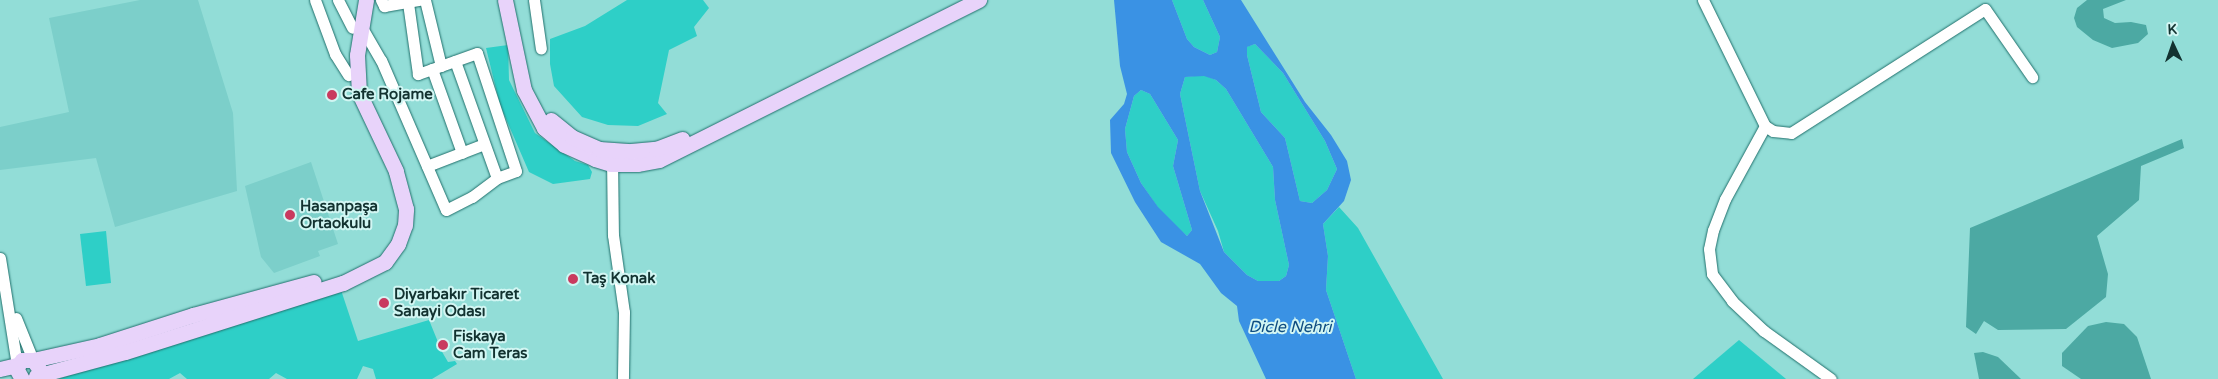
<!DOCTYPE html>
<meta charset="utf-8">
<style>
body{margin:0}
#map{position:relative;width:2218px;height:379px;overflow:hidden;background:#92ddd7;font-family:"Varela Round",sans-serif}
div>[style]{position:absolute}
.built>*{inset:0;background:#7ccfca}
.green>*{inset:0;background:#2ecfc7}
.forest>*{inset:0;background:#4ca9a3}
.water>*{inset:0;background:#3a92e4}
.roads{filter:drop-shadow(0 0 1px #21706c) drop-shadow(0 0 1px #21706c)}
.minor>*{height:11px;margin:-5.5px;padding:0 5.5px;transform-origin:5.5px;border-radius:5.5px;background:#fff}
.major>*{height:15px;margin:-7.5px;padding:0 7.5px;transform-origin:7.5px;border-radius:7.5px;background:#e8d3fa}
.dots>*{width:14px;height:14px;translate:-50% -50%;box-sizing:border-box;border:2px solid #d2f6f3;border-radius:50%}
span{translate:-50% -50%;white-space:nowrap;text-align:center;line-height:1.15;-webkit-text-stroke:4px #d2f6f3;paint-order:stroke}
.poi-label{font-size:15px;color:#123230;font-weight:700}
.left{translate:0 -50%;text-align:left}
.water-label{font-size:16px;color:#0e4c81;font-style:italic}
.north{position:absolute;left:2148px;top:20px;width:50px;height:50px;-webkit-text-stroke:4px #d2f6f3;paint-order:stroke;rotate:357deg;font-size:14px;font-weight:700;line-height:20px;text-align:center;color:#123230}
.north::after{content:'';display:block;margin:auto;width:18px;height:22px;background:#123230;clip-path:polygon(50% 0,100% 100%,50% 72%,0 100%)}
</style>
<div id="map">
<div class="built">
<i style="clip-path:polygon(140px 0,198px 0,233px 113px,237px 191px,115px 227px,96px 158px,0 170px,0 127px,69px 112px,49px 18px)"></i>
<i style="clip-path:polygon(311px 162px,338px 244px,318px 251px,320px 256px,274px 273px,261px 257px,245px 186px)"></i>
</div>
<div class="green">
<i style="clip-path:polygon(627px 0,703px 0,709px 8px,694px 27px,697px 36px,669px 50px,658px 103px,667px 114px,638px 126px,608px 125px,582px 117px,554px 86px,550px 64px,550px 39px,585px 26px)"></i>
<i style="clip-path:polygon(1172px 0,1203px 0,1220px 37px,1217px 52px,1210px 55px,1194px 47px,1187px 39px)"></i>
<i style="clip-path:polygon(1255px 44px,1283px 73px,1325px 141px,1337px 169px,1327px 190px,1312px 203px,1300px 201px,1285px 138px,1261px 112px,1247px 55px,1246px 47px)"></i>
<i style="clip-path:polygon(508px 45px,509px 80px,535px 133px,575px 161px,588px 165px,592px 172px,590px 179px,553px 184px,529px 172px,500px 105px,486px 48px)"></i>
<i style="clip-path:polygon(1204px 75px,1216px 80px,1226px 89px,1273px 167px,1275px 200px,1289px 265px,1286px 276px,1279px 281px,1258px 281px,1247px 275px,1224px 252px,1218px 231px,1200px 191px,1180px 94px,1185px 77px)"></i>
<i style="clip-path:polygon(1141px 90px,1150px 94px,1178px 140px,1173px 166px,1192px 230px,1187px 236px,1163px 215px,1141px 183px,1127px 152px,1125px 129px,1134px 96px)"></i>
<i style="clip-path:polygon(1339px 207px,1358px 228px,1443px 379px,1356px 379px,1326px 290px,1328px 256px,1323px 224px)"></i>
<i style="clip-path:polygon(106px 231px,111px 283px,86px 286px,80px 234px)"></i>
<i style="clip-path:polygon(341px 290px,358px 341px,429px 320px,438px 342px,446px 339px,450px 347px,441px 350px,448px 362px,455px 361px,457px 364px,432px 379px,376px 379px,373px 369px,363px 366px,357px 379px,287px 379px,276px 373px,269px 379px,187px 379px,180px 373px,169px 379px,58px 379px)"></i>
<i style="clip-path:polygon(1739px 340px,1786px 379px,1693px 379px)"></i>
</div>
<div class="forest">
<i style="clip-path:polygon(2087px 0,2126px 0,2103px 9px,2104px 18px,2115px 23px,2131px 22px,2146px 25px,2148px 34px,2138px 43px,2112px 48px,2093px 40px,2077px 27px,2074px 18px,2077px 8px)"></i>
<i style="clip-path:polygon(2182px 139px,2184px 148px,2141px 166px,2139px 200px,2097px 236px,2108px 274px,2106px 297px,2066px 329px,1998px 330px,1984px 321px,1976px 334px,1966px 327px,1970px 228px)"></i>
<i style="clip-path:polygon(2106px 322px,2124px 324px,2137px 337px,2151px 379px,2081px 379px,2062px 366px,2062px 353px,2088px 326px)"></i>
<i style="clip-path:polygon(1983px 352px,1998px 357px,2021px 379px,1979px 379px,1974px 353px)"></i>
</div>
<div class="water">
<i style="clip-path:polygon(evenodd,1114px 0,1172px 0,1187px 39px,1194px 47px,1210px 55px,1217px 52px,1220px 37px,1203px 0,1241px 0,1305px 102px,1331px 135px,1347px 161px,1351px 180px,1344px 201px,1323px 224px,1328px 256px,1326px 290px,1356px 379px,1266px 379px,1239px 321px,1237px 306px,1221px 293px,1200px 264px,1161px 242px,1135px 202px,1111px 153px,1110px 120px,1124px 104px,1127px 94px,1120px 66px,1114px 0,1255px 44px,1283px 73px,1325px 141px,1337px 169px,1327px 190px,1312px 203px,1300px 201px,1285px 138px,1261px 112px,1247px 55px,1247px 47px,1255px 44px,1114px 0,1204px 76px,1216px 80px,1226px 89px,1273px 167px,1275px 200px,1289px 265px,1286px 276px,1279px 281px,1258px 281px,1247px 275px,1224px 252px,1200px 191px,1180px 94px,1185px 77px,1204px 76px,1114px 0,1141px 90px,1150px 94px,1178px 140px,1173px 166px,1192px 230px,1187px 236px,1158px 207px,1141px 183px,1127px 152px,1125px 129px,1134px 96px,1141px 90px)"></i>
</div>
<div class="roads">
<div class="minor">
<i style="left:315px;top:0;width:58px;rotate:69.7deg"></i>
<i style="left:335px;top:54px;width:25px;rotate:58deg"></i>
<i style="left:338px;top:0;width:31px;rotate:63deg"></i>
<i style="left:381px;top:0;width:7px;rotate:63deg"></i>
<i style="left:384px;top:6px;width:36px;rotate:-10deg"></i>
<i style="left:425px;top:0;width:68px;rotate:76.4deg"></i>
<i style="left:534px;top:0;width:49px;rotate:81.9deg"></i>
<i style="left:1703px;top:0;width:140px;rotate:63.8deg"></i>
<i style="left:1765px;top:126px;width:9px;rotate:32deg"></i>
<i style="left:1773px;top:131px;width:18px;rotate:6deg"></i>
<i style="left:1791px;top:133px;width:230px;rotate:-32.6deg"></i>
<i style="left:1985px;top:9px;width:83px;rotate:55.3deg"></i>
<i style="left:361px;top:26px;width:39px;rotate:60deg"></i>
<i style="left:381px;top:60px;width:163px;rotate:66.6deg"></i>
<i style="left:446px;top:210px;width:29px;rotate:-27deg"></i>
<i style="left:472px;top:197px;width:31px;rotate:-37deg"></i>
<i style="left:497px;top:178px;width:20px;rotate:-20deg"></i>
<i style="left:516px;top:171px;width:124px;rotate:-108.3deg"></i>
<i style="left:477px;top:53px;width:63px;rotate:160.4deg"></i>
<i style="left:418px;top:74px;width:72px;rotate:-98deg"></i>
<i style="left:455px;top:61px;width:124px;rotate:70.3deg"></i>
<i style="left:432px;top:69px;width:89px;rotate:70.3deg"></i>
<i style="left:1765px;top:126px;width:83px;rotate:118.7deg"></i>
<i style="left:1725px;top:199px;width:33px;rotate:111deg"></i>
<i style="left:1713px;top:230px;width:19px;rotate:102deg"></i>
<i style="left:1709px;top:249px;width:25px;rotate:83deg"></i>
<i style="left:1712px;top:274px;width:34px;rotate:53deg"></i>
<i style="left:1732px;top:301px;width:44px;rotate:43.2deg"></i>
<i style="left:1764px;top:331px;width:82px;rotate:35.6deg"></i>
<i style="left:612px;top:157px;width:78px;rotate:89.3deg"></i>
<i style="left:613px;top:235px;width:78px;rotate:81.9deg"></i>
<i style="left:624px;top:312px;width:67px;rotate:90.9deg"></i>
<i style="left:427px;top:166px;width:61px;rotate:-21.1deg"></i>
<i style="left:0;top:258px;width:108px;rotate:81deg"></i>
<i style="left:16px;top:318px;width:45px;rotate:68deg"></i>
</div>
<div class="major">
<i style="left:505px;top:0;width:92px;rotate:78.1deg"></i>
<i style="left:524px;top:90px;width:43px;rotate:62.2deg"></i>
<i style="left:544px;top:128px;width:26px;rotate:40deg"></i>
<i style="left:564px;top:145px;width:34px;rotate:24deg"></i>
<i style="left:595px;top:159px;width:17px;rotate:17deg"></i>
<i style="left:611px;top:164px;width:26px"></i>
<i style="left:637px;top:164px;width:22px;rotate:-10deg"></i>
<i style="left:659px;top:160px;width:358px;rotate:-26.6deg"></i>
<i style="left:551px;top:120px;width:27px;rotate:39deg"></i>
<i style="left:572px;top:137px;width:30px;rotate:24deg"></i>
<i style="left:599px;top:149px;width:32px;rotate:4deg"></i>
<i style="left:631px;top:151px;width:25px;rotate:-5deg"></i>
<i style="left:656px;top:149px;width:28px;rotate:-21deg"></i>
<i style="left:33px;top:360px;width:69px;rotate:-12.6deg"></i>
<i style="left:100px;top:345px;width:98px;rotate:-17.9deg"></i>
<i style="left:193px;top:315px;width:125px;rotate:-15.3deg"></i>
<i style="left:0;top:369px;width:17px;rotate:-13deg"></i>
<i style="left:36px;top:376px;width:92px;rotate:-15.1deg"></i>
<i style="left:125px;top:352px;width:229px;rotate:-17.6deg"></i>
<i style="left:343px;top:283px;width:47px;rotate:-26.6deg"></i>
<i style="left:385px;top:262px;width:22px;rotate:-54deg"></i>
<i style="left:398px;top:244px;width:20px;rotate:-70deg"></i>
<i style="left:405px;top:225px;width:16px;rotate:-86deg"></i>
<i style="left:406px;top:209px;width:39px;rotate:-105deg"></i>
<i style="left:396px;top:171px;width:86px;rotate:-115.4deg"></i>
<i style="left:359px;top:93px;width:38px;rotate:-93deg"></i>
<i style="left:357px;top:55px;width:56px;rotate:-80.7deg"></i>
<i style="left:22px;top:379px;width:13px;rotate:-119deg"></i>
<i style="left:16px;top:368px;width:10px;rotate:-53deg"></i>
<i style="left:22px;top:360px;width:11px"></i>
<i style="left:33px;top:360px;width:9px;rotate:54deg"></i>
</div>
</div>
<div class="dots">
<i style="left:332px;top:95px;background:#c93a5f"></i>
<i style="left:290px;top:215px;background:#c93a5f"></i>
<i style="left:573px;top:279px;background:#c93a5f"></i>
<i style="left:384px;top:303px;background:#c93a5f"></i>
<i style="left:443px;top:345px;background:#c93a5f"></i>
</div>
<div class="poi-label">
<span class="left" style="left:342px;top:95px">Cafe Rojame</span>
<span class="left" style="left:300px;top:215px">Hasanpaşa<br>Ortaokulu</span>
<span class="left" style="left:583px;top:279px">Taş Konak</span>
<span class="left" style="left:394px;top:303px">Diyarbakır Ticaret<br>Sanayi Odası</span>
<span class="left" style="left:453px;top:345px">Fiskaya<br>Cam Teras</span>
</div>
<div class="water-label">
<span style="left:1290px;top:327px">Dicle Nehri</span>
</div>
<div class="north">K</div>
</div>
